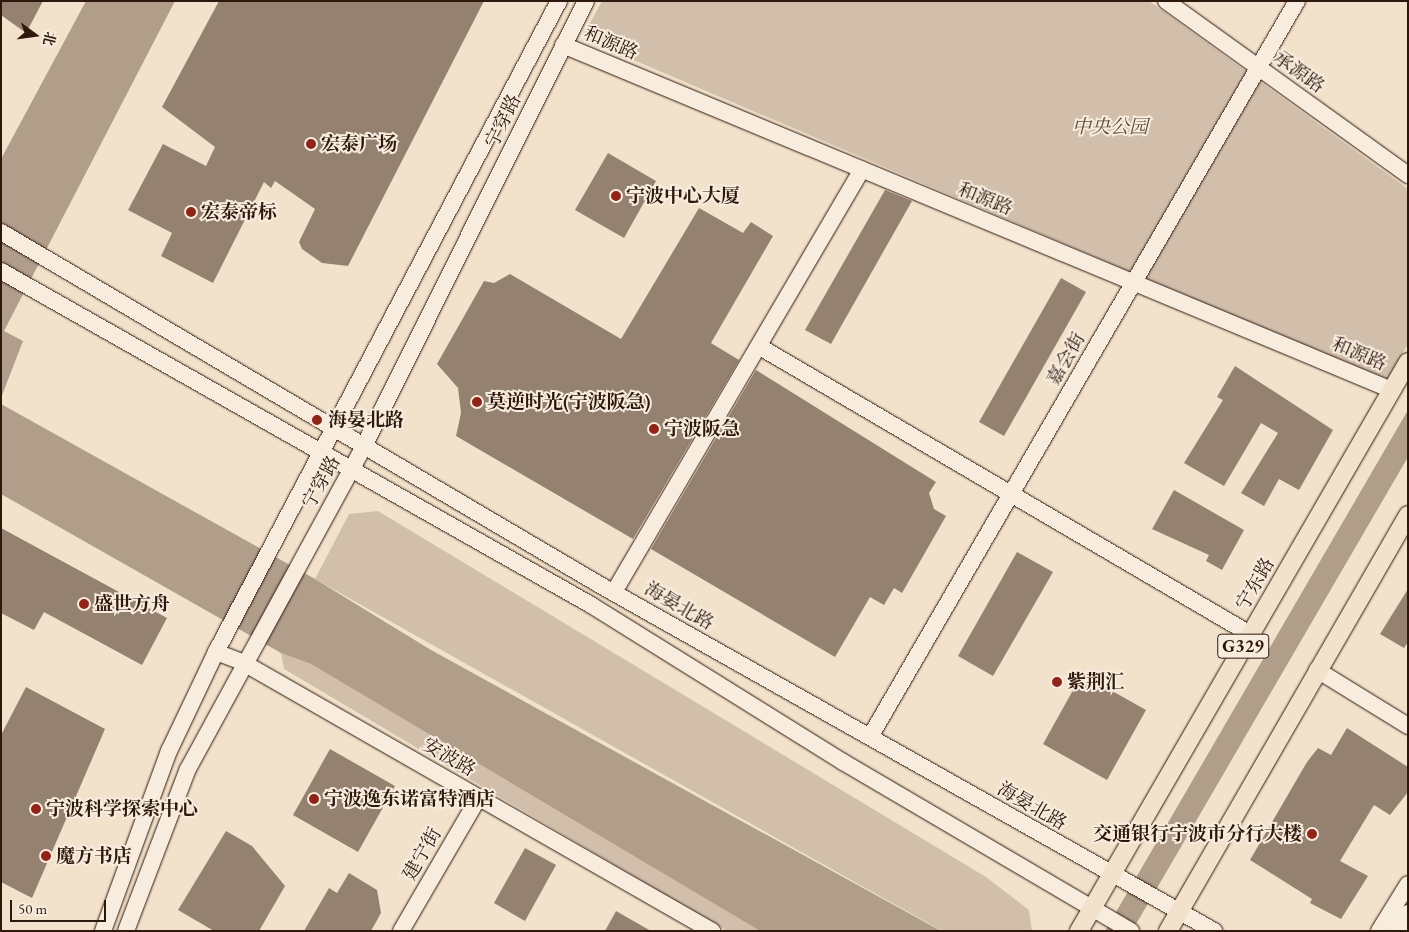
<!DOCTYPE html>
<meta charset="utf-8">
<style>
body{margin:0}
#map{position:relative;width:1409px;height:932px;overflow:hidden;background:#f3e2cb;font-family:"EB Garamond","Noto Serif SC",serif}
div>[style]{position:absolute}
.green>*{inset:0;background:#d2bfab}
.water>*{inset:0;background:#b09d8a}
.building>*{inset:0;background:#948170}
.roads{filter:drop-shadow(0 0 1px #2e170d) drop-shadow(0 0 1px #2e170d)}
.secondary>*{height:16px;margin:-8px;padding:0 8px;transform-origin:8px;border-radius:8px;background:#f7ecdd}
.primary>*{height:18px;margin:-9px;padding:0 9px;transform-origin:9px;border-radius:9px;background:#f3e2cb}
.dots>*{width:14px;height:14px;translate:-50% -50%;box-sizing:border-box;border:2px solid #f7ecdd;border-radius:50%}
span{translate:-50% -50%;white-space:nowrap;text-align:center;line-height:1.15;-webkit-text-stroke:4px #f7ecdd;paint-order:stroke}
.shield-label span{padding:1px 4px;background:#f7ecdd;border:1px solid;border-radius:4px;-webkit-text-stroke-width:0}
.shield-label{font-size:18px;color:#2e170d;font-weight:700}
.street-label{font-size:19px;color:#2e170d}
.park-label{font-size:19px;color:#5f493c;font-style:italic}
.poi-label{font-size:19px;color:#2e170d;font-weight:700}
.left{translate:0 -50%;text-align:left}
.right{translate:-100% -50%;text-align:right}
.frame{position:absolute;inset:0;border:2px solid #2e170d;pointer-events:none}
.north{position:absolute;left:10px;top:10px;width:50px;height:50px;-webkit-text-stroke:4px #f7ecdd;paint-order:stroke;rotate:104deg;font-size:14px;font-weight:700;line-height:20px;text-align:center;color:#2e170d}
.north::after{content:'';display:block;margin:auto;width:18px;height:22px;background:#2e170d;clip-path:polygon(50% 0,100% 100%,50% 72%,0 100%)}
.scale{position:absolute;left:10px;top:900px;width:96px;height:22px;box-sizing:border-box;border:2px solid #2e170d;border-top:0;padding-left:6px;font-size:15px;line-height:18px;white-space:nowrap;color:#2e170d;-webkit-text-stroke:4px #f7ecdd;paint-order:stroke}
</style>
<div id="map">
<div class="green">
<i style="clip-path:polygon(602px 1px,1149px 1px,1408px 189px,1408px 344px,1386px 381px,582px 38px)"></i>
<i style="clip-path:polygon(378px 511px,986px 877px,1029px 910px,1032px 931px,942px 931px,315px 579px,349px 514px)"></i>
<i style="clip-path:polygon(281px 653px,311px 664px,760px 931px,727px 931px,635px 877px,284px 669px)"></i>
</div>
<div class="water">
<i style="clip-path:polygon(86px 1px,175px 1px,4px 331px,23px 341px,1px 398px,1px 159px)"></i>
<i style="clip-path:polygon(1px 404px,315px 579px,431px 650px,941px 931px,760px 931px,311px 664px,281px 653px,1px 494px)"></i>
<i style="clip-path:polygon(1408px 410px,1408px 457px,1132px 931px,1105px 931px)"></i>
</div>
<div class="building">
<i style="clip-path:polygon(1px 1px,43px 1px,26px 33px,1px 15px)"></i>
<i style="clip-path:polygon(219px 1px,484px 1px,348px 266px,322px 263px,302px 249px,299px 242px,315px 209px,275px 181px,271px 188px,264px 182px,213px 283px,161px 256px,172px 233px,128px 210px,163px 144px,206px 166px,215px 147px,162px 107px)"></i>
<i style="clip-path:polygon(608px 153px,656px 181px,624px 238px,575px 210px)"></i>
<i style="clip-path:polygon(885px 190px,912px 201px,831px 344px,805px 330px)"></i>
<i style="clip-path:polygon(699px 208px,743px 233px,751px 222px,773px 236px,711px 343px,739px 360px,633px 539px,456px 436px,461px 413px,458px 388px,437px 364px,484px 281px,494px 283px,510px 274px,621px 339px)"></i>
<i style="clip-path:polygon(1061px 278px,1086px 292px,1004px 436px,979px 422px)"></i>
<i style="clip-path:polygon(1235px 366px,1333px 430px,1299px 490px,1279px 479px,1264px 506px,1241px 493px,1278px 433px,1261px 423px,1224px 486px,1184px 463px,1223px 400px,1217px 397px)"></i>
<i style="clip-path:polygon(756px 370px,936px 482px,929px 493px,934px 509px,946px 516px,902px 593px,894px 588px,884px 605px,870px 597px,835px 657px,651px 549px)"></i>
<i style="clip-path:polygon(1174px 490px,1244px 530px,1222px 570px,1206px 561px,1209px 555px,1152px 529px)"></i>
<i style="clip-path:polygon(1px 528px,167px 618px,142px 665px,44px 612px,34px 630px,1px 613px)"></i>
<i style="clip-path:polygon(1017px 552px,1053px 572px,993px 676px,958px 656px)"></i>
<i style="clip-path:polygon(1408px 589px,1408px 642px,1404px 648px,1380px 634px)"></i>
<i style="clip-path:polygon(1082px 674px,1146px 710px,1107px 780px,1043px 744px)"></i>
<i style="clip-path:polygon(26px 687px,105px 729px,32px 898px,1px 882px,1px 735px)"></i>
<i style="clip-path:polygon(1347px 728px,1408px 767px,1408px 792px,1390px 815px,1374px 805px,1340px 861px,1368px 876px,1341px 919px,1310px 903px,1312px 899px,1250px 860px,1307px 762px,1318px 748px,1331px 755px)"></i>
<i style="clip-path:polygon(330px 749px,395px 786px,358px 852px,293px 815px)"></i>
<i style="clip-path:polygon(226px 831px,252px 846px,285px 886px,259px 931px,214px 931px,178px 910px)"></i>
<i style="clip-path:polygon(525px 848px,556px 865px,525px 921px,494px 903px)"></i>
<i style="clip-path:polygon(349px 873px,377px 890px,381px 913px,371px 931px,304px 931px,329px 888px,337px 893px)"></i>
<i style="clip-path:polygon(616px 911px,651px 931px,605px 931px)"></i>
</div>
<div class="roads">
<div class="secondary">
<i style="left:1166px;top:1px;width:298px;rotate:35.7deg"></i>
<i style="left:563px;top:45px;width:898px;rotate:22.6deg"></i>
<i style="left:1px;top:232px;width:695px;rotate:30.51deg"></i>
<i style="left:600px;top:585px;width:705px;rotate:29.4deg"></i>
<i style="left:1px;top:271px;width:678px;rotate:29.51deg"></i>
<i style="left:591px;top:605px;width:297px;rotate:31.9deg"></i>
<i style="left:843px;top:762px;width:334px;rotate:30.4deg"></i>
<i style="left:760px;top:347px;width:568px;rotate:30.36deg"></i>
<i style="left:614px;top:592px;width:490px;rotate:-59.6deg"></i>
<i style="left:216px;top:652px;width:28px;rotate:21deg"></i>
<i style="left:242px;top:662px;width:542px;rotate:29.78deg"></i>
<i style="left:1317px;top:670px;width:107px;rotate:31.6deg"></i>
<i style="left:870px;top:737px;width:851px;rotate:-59.88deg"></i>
<i style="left:103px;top:931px;width:192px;rotate:-69.9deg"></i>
<i style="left:169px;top:751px;width:110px;rotate:-64.6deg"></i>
<i style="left:216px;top:652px;width:736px;rotate:-62.22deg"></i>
<i style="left:126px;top:931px;width:173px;rotate:-69.1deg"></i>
<i style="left:188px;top:769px;width:368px;rotate:-61.4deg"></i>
<i style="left:364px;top:446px;width:497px;rotate:-63.5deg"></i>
<i style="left:401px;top:931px;width:155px;rotate:-59.8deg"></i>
<i style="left:1379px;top:931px;width:55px;rotate:-58.3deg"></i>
<i style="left:1397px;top:931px;width:21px;rotate:-59deg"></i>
</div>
<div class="primary">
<i style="left:1079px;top:931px;width:657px;rotate:-59.96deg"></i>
<i style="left:1168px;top:931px;width:480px;rotate:-60deg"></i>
</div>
</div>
<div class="dots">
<i style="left:311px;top:144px;background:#8f2418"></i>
<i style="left:616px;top:196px;background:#8f2418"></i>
<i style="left:191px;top:212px;background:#8f2418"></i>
<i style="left:477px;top:402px;background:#8f2418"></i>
<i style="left:317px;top:420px;background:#8f2418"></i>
<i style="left:654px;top:429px;background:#8f2418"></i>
<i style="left:84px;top:604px;background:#8f2418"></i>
<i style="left:1057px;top:682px;background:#8f2418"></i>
<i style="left:314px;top:799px;background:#8f2418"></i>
<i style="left:36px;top:809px;background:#8f2418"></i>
<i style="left:1312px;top:834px;background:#8f2418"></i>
<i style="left:46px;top:856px;background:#8f2418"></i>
</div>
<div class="shield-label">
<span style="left:1243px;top:646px">G329</span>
</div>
<div class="street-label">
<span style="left:611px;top:43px;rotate:23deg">和源路</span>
<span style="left:1299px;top:72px;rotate:36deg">承源路</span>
<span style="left:503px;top:121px;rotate:-64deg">宁穿路</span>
<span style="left:985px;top:199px;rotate:22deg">和源路</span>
<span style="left:1359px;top:354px;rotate:23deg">和源路</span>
<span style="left:1066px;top:359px;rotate:-60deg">嘉会街</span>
<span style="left:321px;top:482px;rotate:-61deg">宁穿路</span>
<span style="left:1255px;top:584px;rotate:-60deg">宁东路</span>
<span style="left:679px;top:606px;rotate:30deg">海晏北路</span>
<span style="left:449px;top:757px;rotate:30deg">安波路</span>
<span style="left:1032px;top:806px;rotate:30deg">海晏北路</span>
<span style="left:422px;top:854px;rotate:-60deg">建宁街</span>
</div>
<div class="park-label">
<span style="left:1110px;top:127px">中央公园</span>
</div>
<div class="poi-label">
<span class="left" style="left:321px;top:144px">宏泰广场</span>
<span class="left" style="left:626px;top:196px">宁波中心大厦</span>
<span class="left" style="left:201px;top:212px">宏泰帝标</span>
<span class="left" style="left:487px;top:402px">莫逆时光(宁波阪急)</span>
<span class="left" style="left:328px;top:420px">海晏北路</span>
<span class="left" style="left:664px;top:429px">宁波阪急</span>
<span class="left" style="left:94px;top:604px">盛世方舟</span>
<span class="left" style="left:1067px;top:682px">紫荆汇</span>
<span class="left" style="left:324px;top:799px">宁波逸东诺富特酒店</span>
<span class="left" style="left:46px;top:809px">宁波科学探索中心</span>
<span class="right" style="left:1302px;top:834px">交通银行宁波市分行大楼</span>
<span class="left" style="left:56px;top:856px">魔方书店</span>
</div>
<div class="frame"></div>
<div class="north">北</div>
<div class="scale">50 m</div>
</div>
